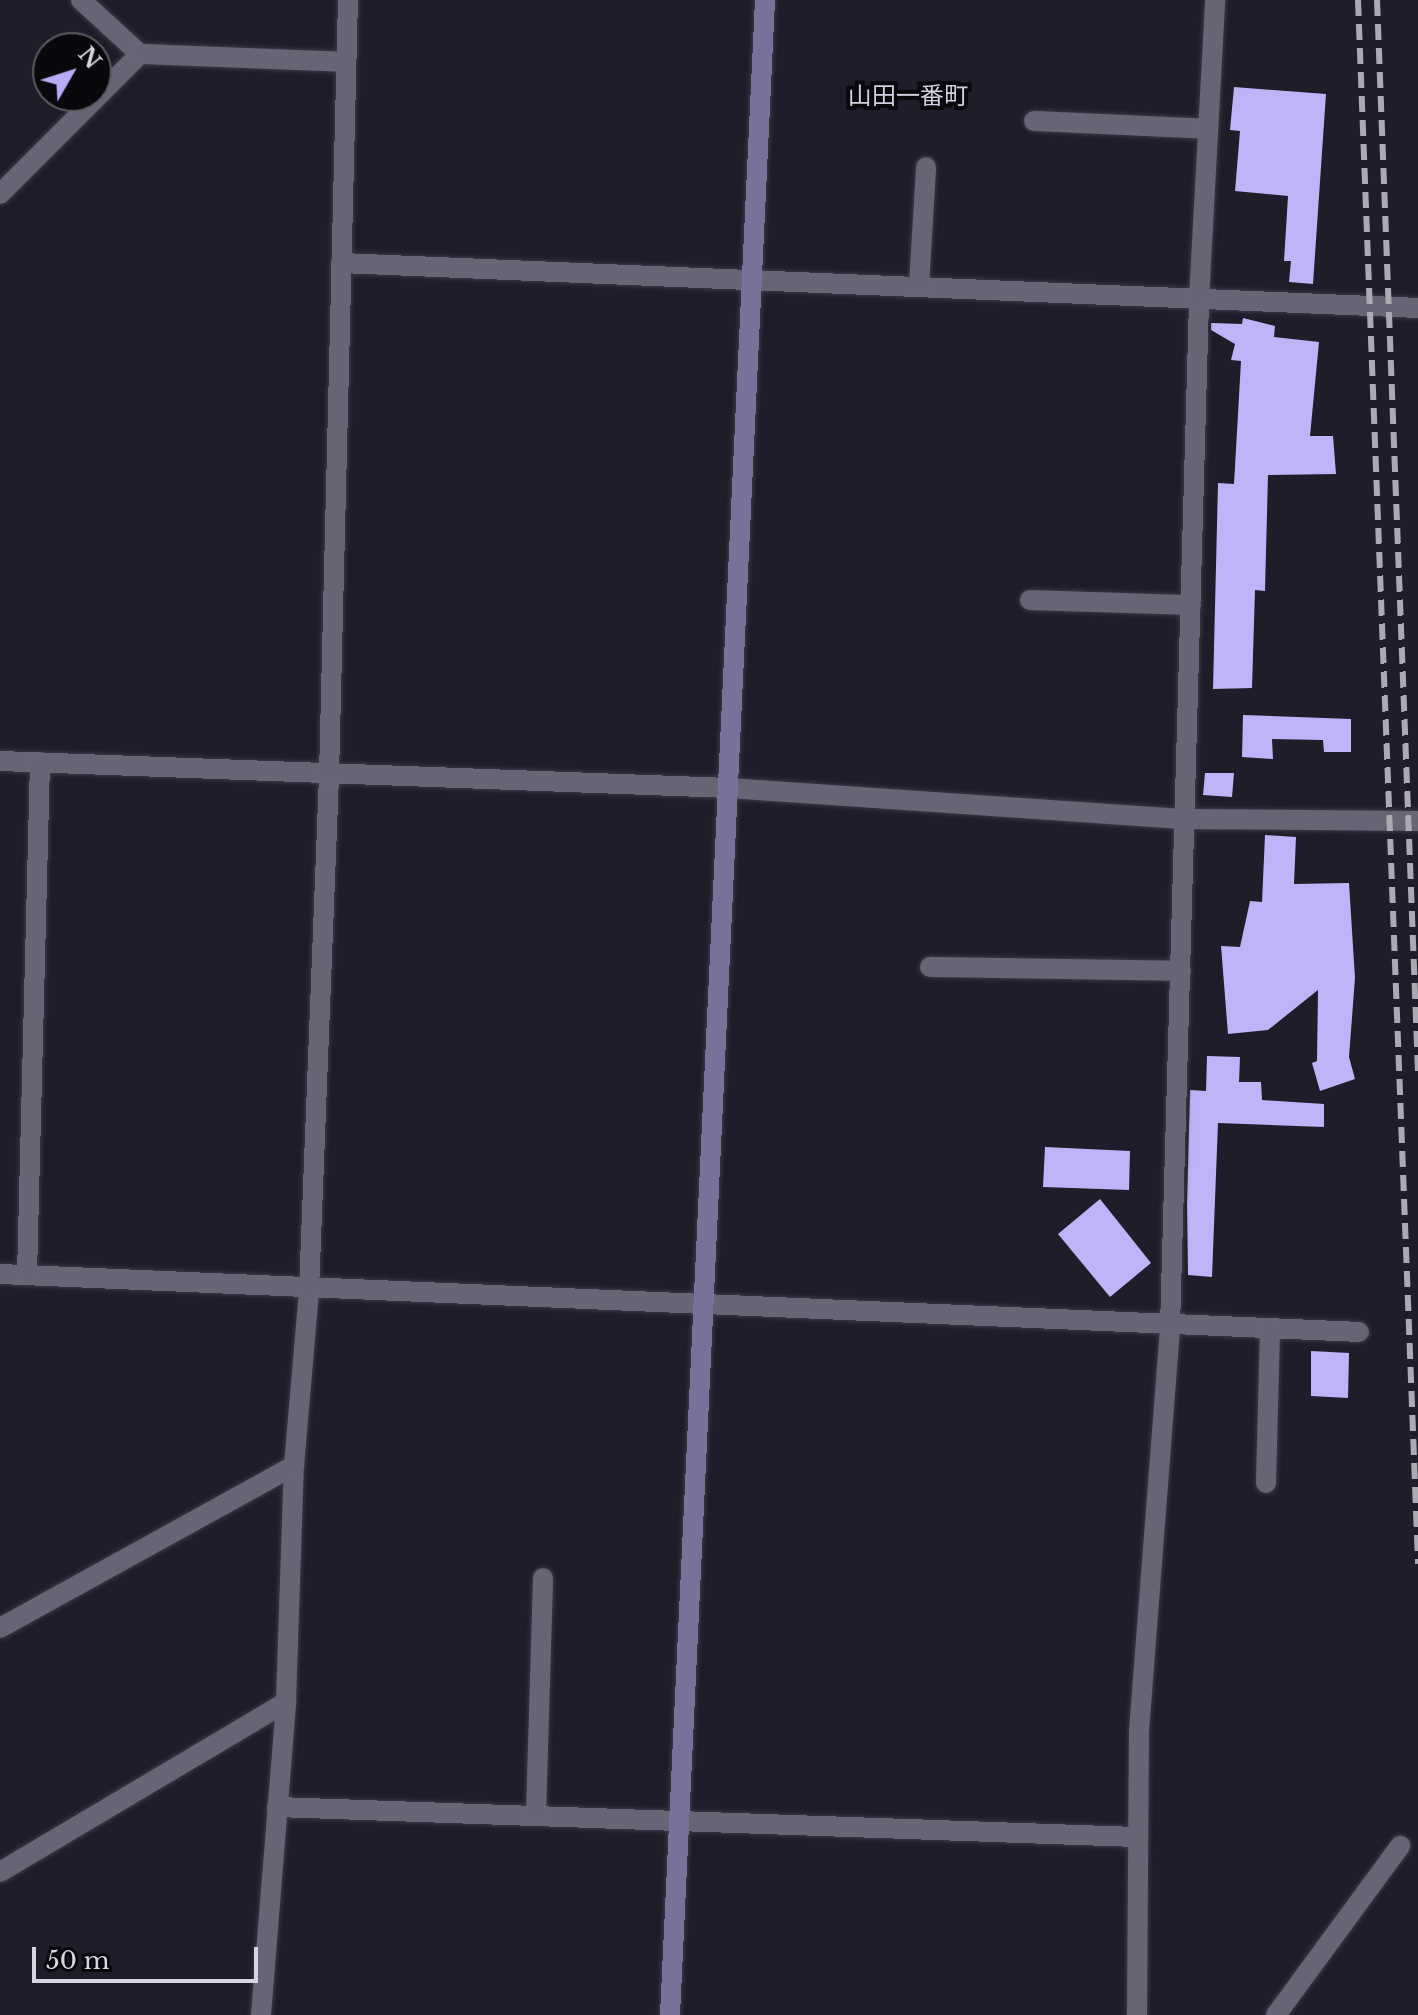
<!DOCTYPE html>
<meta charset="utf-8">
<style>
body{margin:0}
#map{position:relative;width:1418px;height:2015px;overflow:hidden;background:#1e1d2a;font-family:"Libre Baskerville","Noto Sans JP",serif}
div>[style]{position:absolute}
.building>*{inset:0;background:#beb5f9}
.roads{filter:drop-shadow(0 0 2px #3a3943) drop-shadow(0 0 2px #3a3943)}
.street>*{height:20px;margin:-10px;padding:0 10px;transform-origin:10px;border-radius:10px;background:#666575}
.secondary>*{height:20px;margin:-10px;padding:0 10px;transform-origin:10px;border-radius:10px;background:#78729b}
.rail>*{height:6px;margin-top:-3px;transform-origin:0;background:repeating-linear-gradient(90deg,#abaab4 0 16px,transparent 0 24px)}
span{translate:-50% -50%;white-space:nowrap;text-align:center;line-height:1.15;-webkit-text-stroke:8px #08080d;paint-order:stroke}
.quarter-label{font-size:24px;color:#d1d0e2}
.north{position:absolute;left:32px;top:32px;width:80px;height:80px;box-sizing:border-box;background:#08080d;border:2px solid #5b5a61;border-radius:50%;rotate:51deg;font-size:22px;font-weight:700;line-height:32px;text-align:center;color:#d7d6e0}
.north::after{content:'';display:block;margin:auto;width:28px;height:36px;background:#b6acf8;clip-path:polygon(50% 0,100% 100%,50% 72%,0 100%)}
.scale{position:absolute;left:32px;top:1947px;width:226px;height:36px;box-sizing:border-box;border:4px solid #d7d6e0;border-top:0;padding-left:10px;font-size:24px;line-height:28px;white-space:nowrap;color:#d7d6e0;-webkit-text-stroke:6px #08080d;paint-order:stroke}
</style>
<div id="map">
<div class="building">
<i style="clip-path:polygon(1234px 87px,1326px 94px,1313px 284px,1289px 282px,1291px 261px,1284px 261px,1288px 196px,1235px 191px,1240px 131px,1230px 130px)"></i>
<i style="clip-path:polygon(1243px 318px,1275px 326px,1274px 337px,1319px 342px,1310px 436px,1333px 436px,1336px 474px,1268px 475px,1265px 591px,1255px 590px,1252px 688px,1213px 689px,1218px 483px,1234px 484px,1241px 361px,1231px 360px,1235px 344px,1211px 330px,1211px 323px,1242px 324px)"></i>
<i style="clip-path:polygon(1243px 715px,1351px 719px,1351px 752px,1324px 752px,1323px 740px,1272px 739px,1273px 759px,1242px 757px)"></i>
<i style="clip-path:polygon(1205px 773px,1234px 773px,1232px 797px,1203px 795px)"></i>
<i style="clip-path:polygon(1265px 835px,1296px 837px,1294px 884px,1349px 883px,1355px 978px,1349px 1057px,1355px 1079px,1320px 1091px,1312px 1063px,1317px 1061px,1318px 990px,1268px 1030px,1228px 1034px,1221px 946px,1240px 947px,1250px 901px,1262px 902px)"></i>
<i style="clip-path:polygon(1207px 1056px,1240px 1057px,1239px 1082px,1261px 1082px,1262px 1100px,1324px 1104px,1324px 1127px,1218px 1123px,1212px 1277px,1188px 1275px,1187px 1203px,1190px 1090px,1206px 1091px)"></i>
<i style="clip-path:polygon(1045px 1147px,1130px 1151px,1129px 1190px,1043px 1187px)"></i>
<i style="clip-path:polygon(1100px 1199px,1151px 1263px,1110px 1297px,1058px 1234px)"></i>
<i style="clip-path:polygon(1311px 1351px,1349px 1353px,1348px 1398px,1311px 1396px)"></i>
</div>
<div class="roads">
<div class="street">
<i style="left:81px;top:0;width:80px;rotate:42.5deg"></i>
<i style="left:1034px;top:121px;width:174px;rotate:2.6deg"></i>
<i style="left:0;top:194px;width:198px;rotate:-45deg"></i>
<i style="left:140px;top:54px;width:205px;rotate:2.2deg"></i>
<i style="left:341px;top:263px;width:1078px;rotate:2.39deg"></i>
<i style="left:919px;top:286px;width:119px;rotate:-86.6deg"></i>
<i style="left:1030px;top:600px;width:161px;rotate:1.8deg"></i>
<i style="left:0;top:761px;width:729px;rotate:2.12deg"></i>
<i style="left:728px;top:788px;width:459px;rotate:3.9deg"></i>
<i style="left:1186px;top:819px;width:232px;rotate:0.5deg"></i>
<i style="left:930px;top:967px;width:251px;rotate:0.9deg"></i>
<i style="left:0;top:1274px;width:1360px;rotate:2.44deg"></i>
<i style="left:27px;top:1275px;width:513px;rotate:-88.55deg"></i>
<i style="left:1266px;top:1483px;width:153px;rotate:-88.5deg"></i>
<i style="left:0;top:1628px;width:336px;rotate:-28.9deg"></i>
<i style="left:277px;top:1807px;width:862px;rotate:2deg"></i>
<i style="left:536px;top:1815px;width:237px;rotate:-88.3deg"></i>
<i style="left:0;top:1872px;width:333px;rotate:-30.7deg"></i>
<i style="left:261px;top:2015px;width:314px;rotate:-85.4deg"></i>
<i style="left:286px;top:1702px;width:236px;rotate:-88.1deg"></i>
<i style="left:294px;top:1466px;width:177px;rotate:-85.1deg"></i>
<i style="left:309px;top:1290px;width:514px;rotate:-87.77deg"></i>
<i style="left:329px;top:776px;width:776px;rotate:-88.6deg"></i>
<i style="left:1137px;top:2015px;width:284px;rotate:-89.6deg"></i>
<i style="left:1139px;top:1731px;width:405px;rotate:-85.6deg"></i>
<i style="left:1170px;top:1327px;width:1028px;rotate:-88.38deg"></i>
<i style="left:1199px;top:299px;width:299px;rotate:-86.9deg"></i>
<i style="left:1276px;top:2015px;width:210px;rotate:-53.7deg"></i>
</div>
<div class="secondary">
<i style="left:670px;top:2015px;width:2017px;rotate:-87.3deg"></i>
</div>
</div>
<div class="rail">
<i style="left:1358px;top:0;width:1565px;rotate:87.8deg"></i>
<i style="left:1377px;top:0;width:1073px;rotate:87.81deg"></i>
</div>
<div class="quarter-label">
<span style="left:908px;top:96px">山田一番町</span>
</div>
<div class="north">N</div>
<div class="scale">50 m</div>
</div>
